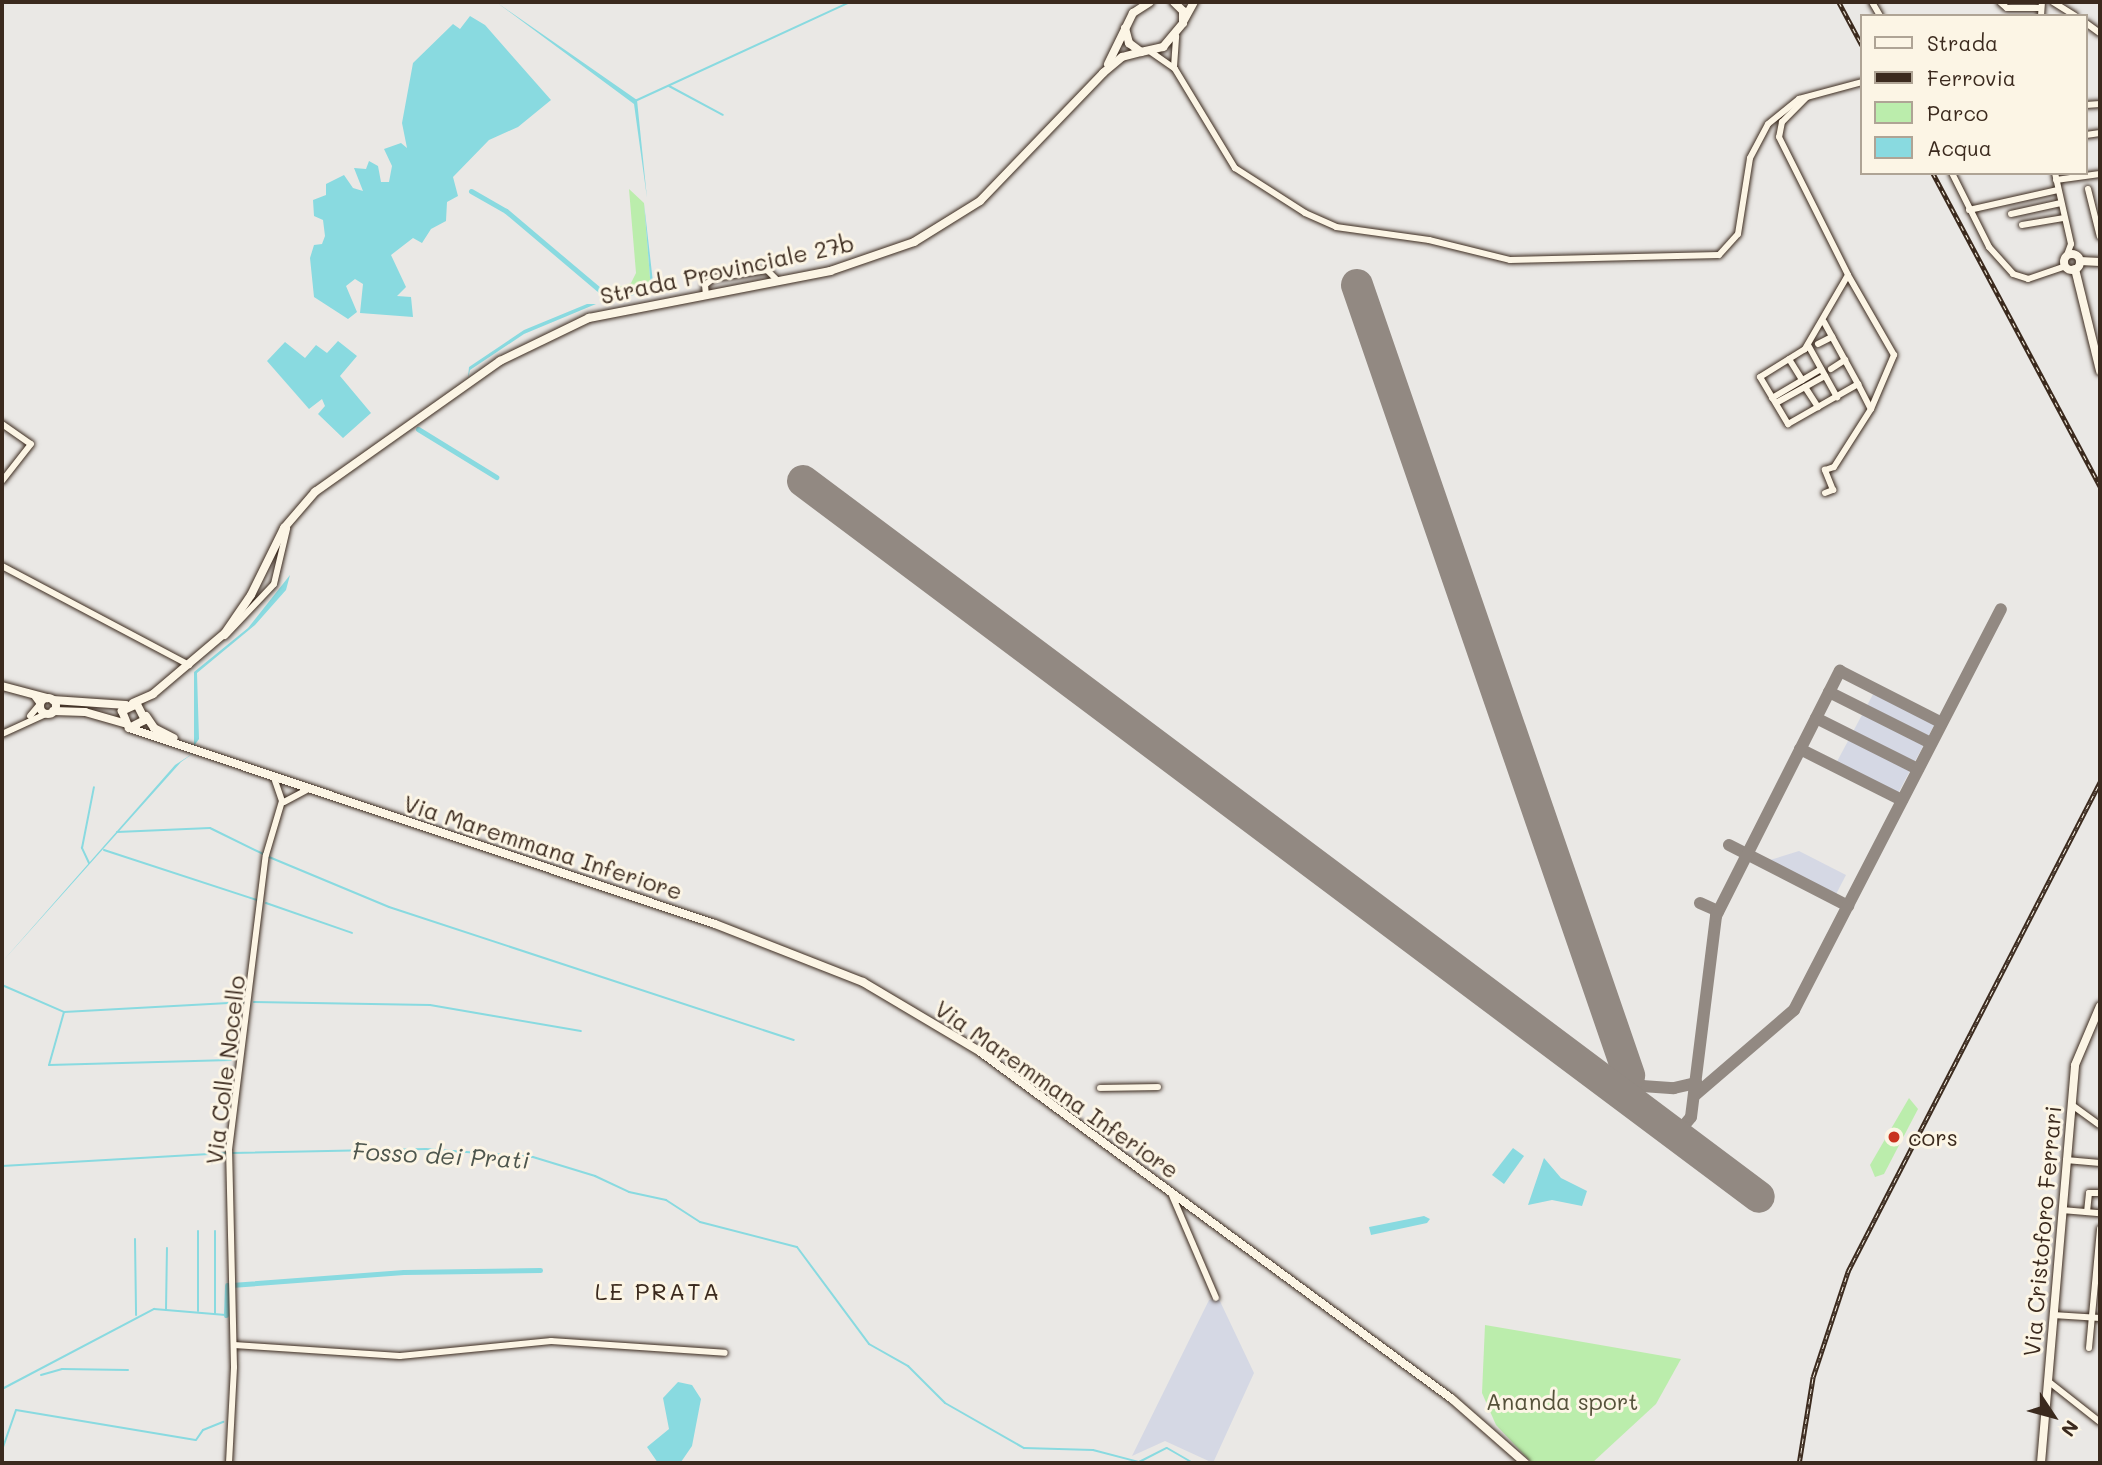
<!DOCTYPE html>
<style>
body{margin:0}
#map{position:relative;width:2102px;height:1465px;overflow:hidden;background:#eae8e5;font-family:Mali,sans-serif}
div>[style]{position:absolute}
.built>*{inset:0;background:#d5d8e4}
.green>*{inset:0;background:#bbedac}
.water>*{inset:0;background:#89dae0}
.stream>*{height:2px;margin:-1px;padding:0 1px;transform-origin:1px;border-radius:1px;background:#89dae0}
.canal>*{height:5px;margin:-2.5px;padding:0 2.5px;transform-origin:2.5px;border-radius:2.5px;background:#89dae0}
.taxiway>*{height:12px;margin:-6px;padding:0 6px;transform-origin:6px;border-radius:6px;background:#928982}
.runway>*{height:32px;margin:-16px;padding:0 16px;transform-origin:16px;border-radius:16px;background:#928982}
.roads{filter:drop-shadow(0 0 2px #3b2a1e) drop-shadow(0 0 2px #3b2a1e)}
.minor>*{height:6px;margin:-3px;padding:0 3px;transform-origin:3px;border-radius:3px;background:#fcf5e5}
.major>*{height:8px;margin:-4px;padding:0 4px;transform-origin:4px;border-radius:4px;background:#fcf5e5}
.major>.ring{margin:-4px;padding:0;box-sizing:content-box;background:none;border:8px solid #fcf5e5;border-radius:50%}
.rail>*{height:4.5px;margin-top:-2.25px;transform-origin:0;background:repeating-linear-gradient(90deg,#fcf5e5 0 5px,#3b2a1e 0 10px);box-sizing:border-box;border-block:2px solid #3b2a1e}
.dots>*{width:19px;height:19px;translate:-50% -50%;box-sizing:border-box;border:4px solid #fcf5e5;border-radius:50%}
span{translate:-50% -50%;white-space:nowrap;text-align:center;line-height:1.15;-webkit-text-stroke:6px #fcf5e5;paint-order:stroke}
.street-label{font-size:23px;color:#3b2a1e}
.poi-label{font-size:23px;color:#3b2a1e}
.left{translate:0 -50%;text-align:left}
.park-label{font-size:23px;color:#55513a}
.water-label{font-size:24px;color:#4e564e;font-style:italic}
.neighbourhood-label{font-size:24px;color:#3b2a1e;letter-spacing:2px}
.frame{position:absolute;inset:0;border:4px solid #3b2a1e;pointer-events:none}
.legend{position:absolute;left:1860px;top:14px;width:228px;height:161px;box-sizing:border-box;background:#fcf5e5;border:2px solid #afa495;margin:0;padding:9px 12px;list-style:none;font-size:21px;color:#3b2a1e}
.legend li{display:flex;align-items:center;gap:14px;height:35px}
.legend b{width:35px;border:2px solid #afa495}
.north{position:absolute;left:2018px;top:1381px;width:70px;height:70px;-webkit-text-stroke:5px #fcf5e5;paint-order:stroke;rotate:126deg;font-size:19px;font-weight:700;line-height:28px;text-align:center;color:#3b2a1e}
.north::after{content:'';display:block;margin:auto;width:24px;height:32px;background:#3b2a1e;clip-path:polygon(50% 0,100% 100%,50% 72%,0 100%)}
</style>
<div id="map">
<div class="built">
<i style="clip-path:polygon(1878px 685px,1939px 716px,1894px 801px,1833px 769px)"></i>
<i style="clip-path:polygon(1799px 851px,1846px 875px,1832px 902px,1766px 868px,1770px 860px)"></i>
<i style="clip-path:polygon(1218px 1297px,1254px 1373px,1213px 1463px,1165px 1441px,1132px 1456px,1209px 1300px)"></i>
</div>
<div class="green">
<i style="clip-path:polygon(629px 189px,644px 203px,651px 290px,613px 297px,607px 291px,631px 283px,636px 273px)"></i>
<i style="clip-path:polygon(1909px 1098px,1918px 1109px,1884px 1174px,1875px 1177px,1870px 1165px)"></i>
<i style="clip-path:polygon(1485px 1325px,1681px 1359px,1656px 1404px,1592px 1463px,1532px 1463px,1496px 1425px,1482px 1393px)"></i>
</div>
<div class="water">
<i style="clip-path:polygon(496px 2px,637px 100px,647px 198px,634px 104px)"></i>
<i style="clip-path:polygon(470px 16px,485px 25px,551px 100px,518px 127px,489px 140px,453px 177px,458px 196px,447px 202px,446px 221px,431px 229px,422px 243px,413px 238px,391px 255px,406px 287px,397px 296px,411px 297px,413px 317px,360px 313px,363px 284px,355px 279px,346px 286px,357px 312px,348px 319px,314px 297px,310px 258px,314px 245px,322px 244px,325px 236px,323px 220px,314px 216px,313px 200px,326px 195px,326px 184px,344px 175px,353px 188px,363px 191px,354px 168px,366px 169px,369px 161px,378px 166px,381px 182px,389px 182px,392px 166px,384px 149px,401px 143px,407px 148px,402px 123px,413px 63px,453px 24px,460px 29px)"></i>
<i style="clip-path:polygon(644px 203px,654px 291px,598px 302px,651px 290px)"></i>
<i style="clip-path:polygon(587px 304px,596px 304px,524px 334px,470px 370px,468px 378px,469px 367px,524px 330px)"></i>
<i style="clip-path:polygon(338px 341px,357px 356px,340px 376px,371px 413px,343px 438px,318px 414px,325px 406px,322px 399px,309px 409px,267px 361px,285px 342px,305px 358px,316px 345px,327px 353px)"></i>
<i style="clip-path:polygon(290px 575px,286px 590px,255px 625px,197px 673px,199px 739px,194px 746px,194px 672px,248px 628px)"></i>
<i style="clip-path:polygon(195px 752px,181px 762px,2px 962px,175px 765px)"></i>
<i style="clip-path:polygon(1513px 1148px,1524px 1156px,1504px 1184px,1492px 1175px)"></i>
<i style="clip-path:polygon(1544px 1158px,1561px 1178px,1587px 1191px,1582px 1206px,1552px 1200px,1528px 1205px)"></i>
<i style="clip-path:polygon(1424px 1216px,1430px 1219px,1427px 1223px,1371px 1235px,1369px 1227px)"></i>
<i style="clip-path:polygon(678px 1382px,692px 1385px,701px 1399px,692px 1446px,681px 1462px,658px 1463px,647px 1447px,669px 1429px,663px 1398px)"></i>
</div>
<div class="stream">
<i style="left:669px;top:86px;width:61px;rotate:28.2deg"></i>
<i style="left:635px;top:101px;width:237px;rotate:-24.7deg"></i>
<i style="left:117px;top:832px;width:93px;rotate:-2.5deg"></i>
<i style="left:210px;top:828px;width:59px;rotate:26.1deg"></i>
<i style="left:104px;top:850px;width:161px;rotate:18.1deg"></i>
<i style="left:269px;top:857px;width:130px;rotate:22.6deg"></i>
<i style="left:389px;top:907px;width:426px;rotate:18.2deg"></i>
<i style="left:89px;top:863px;width:17px;rotate:-115deg"></i>
<i style="left:82px;top:848px;width:62px;rotate:-78.9deg"></i>
<i style="left:266px;top:903px;width:91px;rotate:19.2deg"></i>
<i style="left:2px;top:985px;width:68px;rotate:23.5deg"></i>
<i style="left:64px;top:1012px;width:183px;rotate:-3.1deg"></i>
<i style="left:254px;top:1002px;width:176px;rotate:1deg"></i>
<i style="left:430px;top:1005px;width:153px;rotate:9.8deg"></i>
<i style="left:64px;top:1012px;width:55px;rotate:105.8deg"></i>
<i style="left:49px;top:1065px;width:182px;rotate:-1.6deg"></i>
<i style="left:233px;top:1153px;width:193px;rotate:-1.2deg"></i>
<i style="left:426px;top:1149px;width:107px;rotate:4.3deg"></i>
<i style="left:533px;top:1157px;width:65px;rotate:17deg"></i>
<i style="left:595px;top:1176px;width:38px;rotate:25deg"></i>
<i style="left:629px;top:1192px;width:38px;rotate:12deg"></i>
<i style="left:666px;top:1200px;width:40px;rotate:32.9deg"></i>
<i style="left:700px;top:1222px;width:100px;rotate:14.5deg"></i>
<i style="left:797px;top:1247px;width:121px;rotate:53.4deg"></i>
<i style="left:869px;top:1344px;width:45px;rotate:29.4deg"></i>
<i style="left:908px;top:1366px;width:52px;rotate:45deg"></i>
<i style="left:945px;top:1403px;width:91px;rotate:29.7deg"></i>
<i style="left:1024px;top:1448px;width:69px;rotate:1.7deg"></i>
<i style="left:1093px;top:1450px;width:48px;rotate:14.6deg"></i>
<i style="left:1139px;top:1462px;width:31px;rotate:-27deg"></i>
<i style="left:1167px;top:1448px;width:30px;rotate:30deg"></i>
<i style="left:2px;top:1166px;width:225px;rotate:-3.3deg"></i>
<i style="left:215px;top:1231px;width:83px;rotate:90deg"></i>
<i style="left:135px;top:1239px;width:76px;rotate:89.2deg"></i>
<i style="left:166px;top:1310px;width:62px;rotate:-89.1deg"></i>
<i style="left:198px;top:1311px;width:80px;rotate:-90deg"></i>
<i style="left:41px;top:1375px;width:22px;rotate:-16deg"></i>
<i style="left:62px;top:1369px;width:66px;rotate:0.9deg"></i>
<i style="left:2px;top:1389px;width:172px;rotate:-27.8deg"></i>
<i style="left:154px;top:1309px;width:72px;rotate:4.8deg"></i>
<i style="left:2px;top:1450px;width:42px;rotate:-70.7deg"></i>
<i style="left:16px;top:1410px;width:182px;rotate:9.5deg"></i>
<i style="left:196px;top:1440px;width:12px;rotate:-55deg"></i>
<i style="left:203px;top:1430px;width:22px;rotate:-22deg"></i>
</div>
<div class="canal">
<i style="left:471px;top:191px;width:40px;rotate:29.7deg"></i>
<i style="left:506px;top:211px;width:136px;rotate:40.2deg"></i>
<i style="left:418px;top:429px;width:92px;rotate:31.6deg"></i>
<i style="left:231px;top:1285px;width:173px;rotate:-4.3deg"></i>
<i style="left:404px;top:1272px;width:136px;rotate:-0.8deg"></i>
<i style="left:226px;top:1315px;width:30px;rotate:-88deg"></i>
</div>
<div class="taxiway">
<i style="left:1829px;top:692px;width:114px;rotate:26.6deg"></i>
<i style="left:1816px;top:718px;width:114px;rotate:26.6deg"></i>
<i style="left:1800px;top:749px;width:114px;rotate:26.6deg"></i>
<i style="left:1729px;top:845px;width:134px;rotate:27.1deg"></i>
<i style="left:1700px;top:903px;width:20px;rotate:24deg"></i>
<i style="left:1629px;top:1075px;width:17px;rotate:40deg"></i>
<i style="left:1642px;top:1086px;width:32px;rotate:4deg"></i>
<i style="left:1674px;top:1088px;width:23px;rotate:-13deg"></i>
<i style="left:1694px;top:1096px;width:132px;rotate:-40.7deg"></i>
<i style="left:1794px;top:1010px;width:451px;rotate:-62.7deg"></i>
<i style="left:1676px;top:1135px;width:23px;rotate:-50deg"></i>
<i style="left:1691px;top:1117px;width:203px;rotate:-82.9deg"></i>
<i style="left:1716px;top:916px;width:275px;rotate:-63.2deg"></i>
<i style="left:1840px;top:671px;width:114px;rotate:27deg"></i>
</div>
<div class="runway">
<i style="left:1357px;top:285px;width:836px;rotate:71deg"></i>
<i style="left:803px;top:481px;width:1194px;rotate:36.83deg"></i>
</div>
<div class="roads">
<div class="minor">
<i style="left:1872px;top:2px;width:16px;rotate:60deg"></i>
<i style="left:2000px;top:2px;width:9px;rotate:41deg"></i>
<i style="left:2007px;top:8px;width:34px"></i>
<i style="left:2053px;top:2px;width:26px;rotate:32deg"></i>
<i style="left:2041px;top:16px;width:14px;rotate:-86deg"></i>
<i style="left:2086px;top:23px;width:17px;rotate:36deg"></i>
<i style="left:1151px;top:52px;width:29px;rotate:35deg"></i>
<i style="left:1175px;top:69px;width:116px;rotate:58.8deg"></i>
<i style="left:1235px;top:168px;width:83px;rotate:32.7deg"></i>
<i style="left:1305px;top:213px;width:34px;rotate:24deg"></i>
<i style="left:1336px;top:227px;width:94px;rotate:8deg"></i>
<i style="left:1429px;top:240px;width:83px;rotate:13.9deg"></i>
<i style="left:1510px;top:260px;width:209px;rotate:-1.4deg"></i>
<i style="left:1719px;top:255px;width:28px;rotate:-48deg"></i>
<i style="left:1738px;top:234px;width:77px;rotate:-81deg"></i>
<i style="left:1750px;top:158px;width:38px;rotate:-62deg"></i>
<i style="left:1768px;top:124px;width:40px;rotate:-39deg"></i>
<i style="left:1799px;top:99px;width:65px;rotate:-15.1deg"></i>
<i style="left:1174px;top:67px;width:31px;rotate:-86deg"></i>
<i style="left:1806px;top:98px;width:34px;rotate:135deg"></i>
<i style="left:1782px;top:122px;width:15px;rotate:101deg"></i>
<i style="left:1779px;top:137px;width:154px;rotate:63.4deg"></i>
<i style="left:1848px;top:275px;width:86px;rotate:120.2deg"></i>
<i style="left:1805px;top:349px;width:53px;rotate:148.1deg"></i>
<i style="left:1760px;top:377px;width:55px;rotate:59.2deg"></i>
<i style="left:1788px;top:424px;width:81px;rotate:-29.7deg"></i>
<i style="left:1858px;top:384px;width:28px;rotate:63deg"></i>
<i style="left:1871px;top:409px;width:59px;rotate:-66.9deg"></i>
<i style="left:1894px;top:355px;width:92px;rotate:-119.9deg"></i>
<i style="left:2086px;top:105px;width:14px;rotate:-4deg"></i>
<i style="left:2086px;top:135px;width:14px;rotate:-8deg"></i>
<i style="left:1952px;top:173px;width:83px;rotate:63.4deg"></i>
<i style="left:1989px;top:247px;width:36px;rotate:48deg"></i>
<i style="left:2013px;top:274px;width:16px;rotate:18deg"></i>
<i style="left:2028px;top:279px;width:39px;rotate:-19deg"></i>
<i style="left:2055px;top:173px;width:73px;rotate:77.3deg"></i>
<i style="left:2071px;top:244px;width:15px;rotate:110deg"></i>
<i style="left:2056px;top:180px;width:44px;rotate:-7.8deg"></i>
<i style="left:2088px;top:189px;width:49px;rotate:76deg"></i>
<i style="left:1969px;top:210px;width:91px;rotate:-12.7deg"></i>
<i style="left:2011px;top:214px;width:51px;rotate:-12.4deg"></i>
<i style="left:2022px;top:225px;width:43px;rotate:-9.5deg"></i>
<i style="left:706px;top:295px;width:10px;rotate:-96deg"></i>
<i style="left:705px;top:285px;width:11px;rotate:-38deg"></i>
<i style="left:714px;top:278px;width:54px;rotate:-8.6deg"></i>
<i style="left:767px;top:270px;width:16px;rotate:45deg"></i>
<i style="left:1824px;top:322px;width:71px;rotate:61.3deg"></i>
<i style="left:1818px;top:344px;width:16px;rotate:-27deg"></i>
<i style="left:1808px;top:345px;width:60px;rotate:60.9deg"></i>
<i style="left:1789px;top:359px;width:25px;rotate:58deg"></i>
<i style="left:1831px;top:369px;width:17px;rotate:-33deg"></i>
<i style="left:1805px;top:387px;width:24px;rotate:57deg"></i>
<i style="left:1772px;top:398px;width:57px;rotate:-30.6deg"></i>
<i style="left:1776px;top:403px;width:56px;rotate:-28.9deg"></i>
<i style="left:2px;top:424px;width:35px;rotate:35deg"></i>
<i style="left:31px;top:444px;width:47px;rotate:128.1deg"></i>
<i style="left:1825px;top:493px;width:9px;rotate:-21deg"></i>
<i style="left:1833px;top:490px;width:22px;rotate:-112deg"></i>
<i style="left:1825px;top:470px;width:9px;rotate:-18deg"></i>
<i style="left:1834px;top:467px;width:69px;rotate:-57.5deg"></i>
<i style="left:2px;top:566px;width:212px;rotate:27.9deg"></i>
<i style="left:225px;top:636px;width:71px;rotate:-46.7deg"></i>
<i style="left:274px;top:584px;width:57px;rotate:-76.7deg"></i>
<i style="left:30px;top:716px;width:16px;rotate:-50deg"></i>
<i style="left:40px;top:704px;width:9px;rotate:-126deg"></i>
<i style="left:2px;top:734px;width:51px;rotate:-24.5deg"></i>
<i style="left:284px;top:802px;width:27px;rotate:-28deg"></i>
<i style="left:1100px;top:1088px;width:58px;rotate:-1deg"></i>
<i style="left:2072px;top:1105px;width:34px;rotate:36deg"></i>
<i style="left:2066px;top:1160px;width:34px;rotate:5deg"></i>
<i style="left:1171px;top:1193px;width:114px;rotate:66.8deg"></i>
<i style="left:2062px;top:1210px;width:38px;rotate:5deg"></i>
<i style="left:2087px;top:1212px;width:19px;rotate:-84deg"></i>
<i style="left:2089px;top:1193px;width:11px"></i>
<i style="left:2053px;top:1315px;width:47px;rotate:3.7deg"></i>
<i style="left:234px;top:1345px;width:166px;rotate:3.8deg"></i>
<i style="left:400px;top:1356px;width:152px;rotate:-5.7deg"></i>
<i style="left:551px;top:1341px;width:174px;rotate:3.9deg"></i>
<i style="left:2089px;top:1348px;width:120px;rotate:-84.7deg"></i>
<i style="left:2048px;top:1381px;width:66px;rotate:38.3deg"></i>
<i style="left:229px;top:1463px;width:96px;rotate:-87deg"></i>
<i style="left:234px;top:1367px;width:217px;rotate:-91.3deg"></i>
<i style="left:229px;top:1150px;width:297px;rotate:-82.9deg"></i>
<i style="left:266px;top:855px;width:56px;rotate:-73.5deg"></i>
<i style="left:282px;top:801px;width:24px;rotate:-109deg"></i>
</div>
<div class="major">
<i style="left:1184px;top:20px;width:21px;rotate:-61deg"></i>
<i style="left:1125px;top:28px;width:16px;rotate:75deg"></i>
<i style="left:1129px;top:43px;width:15px;rotate:37deg"></i>
<i style="left:1141px;top:52px;width:23px;rotate:-13deg"></i>
<i style="left:1163px;top:47px;width:31px;rotate:-50deg"></i>
<i style="left:1183px;top:23px;width:12px;rotate:-90deg"></i>
<i style="left:1183px;top:11px;width:13px;rotate:-135deg"></i>
<i style="left:1108px;top:64px;width:57px;rotate:-63.9deg"></i>
<i style="left:1133px;top:13px;width:20px;rotate:-33deg"></i>
<i class="ring" style="left:2064px;top:254px;width:8px;height:8px"></i>
<i style="left:2080px;top:261px;width:20px;rotate:3deg"></i>
<i style="left:2075px;top:269px;width:105px;rotate:76.2deg"></i>
<i style="left:2px;top:686px;width:47px;rotate:14.9deg"></i>
<i class="ring" style="left:40px;top:698px;width:8px;height:8px"></i>
<i style="left:53px;top:700px;width:73px;rotate:3.9deg"></i>
<i style="left:133px;top:703px;width:22px;rotate:-24deg"></i>
<i style="left:153px;top:694px;width:94px;rotate:-40.3deg"></i>
<i style="left:225px;top:633px;width:46px;rotate:-55.6deg"></i>
<i style="left:251px;top:595px;width:75px;rotate:-63.8deg"></i>
<i style="left:284px;top:528px;width:48px;rotate:-49.3deg"></i>
<i style="left:315px;top:492px;width:227px;rotate:-35.3deg"></i>
<i style="left:500px;top:361px;width:99px;rotate:-25.8deg"></i>
<i style="left:589px;top:318px;width:246px;rotate:-11deg"></i>
<i style="left:830px;top:271px;width:89px;rotate:-19deg"></i>
<i style="left:914px;top:242px;width:78px;rotate:-31.8deg"></i>
<i style="left:980px;top:201px;width:178px;rotate:-46.1deg"></i>
<i style="left:1103px;top:73px;width:25px;rotate:-40deg"></i>
<i style="left:1122px;top:57px;width:20px;rotate:-15deg"></i>
<i style="left:53px;top:711px;width:32px;rotate:2deg"></i>
<i style="left:85px;top:712px;width:40px;rotate:16deg"></i>
<i style="left:146px;top:716px;width:14px;rotate:56deg"></i>
<i style="left:154px;top:728px;width:22px;rotate:27deg"></i>
<i style="left:129px;top:728px;width:18px;rotate:-27deg"></i>
<i style="left:145px;top:720px;width:18px;rotate:-117deg"></i>
<i style="left:137px;top:704px;width:17px;rotate:155deg"></i>
<i style="left:122px;top:711px;width:18px;rotate:68deg"></i>
<i style="left:129px;top:728px;width:618px;rotate:18.49deg"></i>
<i style="left:715px;top:924px;width:159px;rotate:21.4deg"></i>
<i style="left:863px;top:982px;width:135px;rotate:30.7deg"></i>
<i style="left:979px;top:1051px;width:587px;rotate:36.34deg"></i>
<i style="left:1452px;top:1399px;width:97px;rotate:41.2deg"></i>
<i style="left:2041px;top:1463px;width:399px;rotate:-85.1deg"></i>
<i style="left:2075px;top:1065px;width:64px;rotate:-67deg"></i>
</div>
</div>
<div class="rail">
<i style="left:1839px;top:2px;width:49px;rotate:61.9deg"></i>
<i style="left:1933px;top:173px;width:355px;rotate:61.9deg"></i>
<i style="left:1799px;top:1463px;width:87px;rotate:-80.8deg"></i>
<i style="left:1813px;top:1377px;width:112px;rotate:-71.7deg"></i>
<i style="left:1848px;top:1271px;width:550px;rotate:-62.74deg"></i>
</div>
<div class="dots">
<i style="left:1894px;top:1137px;background:#c8321e"></i>
</div>
<div class="street-label">
<span style="left:727px;top:269px;rotate:-12deg">Strada Provinciale 27b</span>
<span style="left:543px;top:847px;rotate:18deg">Via Maremmana Inferiore</span>
<span style="left:225px;top:1070px;rotate:-83deg">Via Colle Nocello</span>
<span style="left:1057px;top:1089px;rotate:35deg">Via Maremmana Inferiore</span>
<span style="left:2042px;top:1231px;rotate:-85deg">Via Cristoforo Ferrari</span>
</div>
<div class="poi-label">
<span class="left" style="left:1908px;top:1137px">cors</span>
</div>
<div class="park-label">
<span style="left:1562px;top:1401px">Ananda sport</span>
</div>
<div class="water-label">
<span style="left:441px;top:1155px;rotate:3deg">Fosso dei Prati</span>
</div>
<div class="neighbourhood-label">
<span style="left:658px;top:1291px">LE PRATA</span>
</div>
<div class="frame"></div>
<ul class="legend">
<li><b style="height:9px;background:#fcf5e5"></b>Strada</li>
<li><b style="height:9px;background:#3b2a1e"></b>Ferrovia</li>
<li><b style="height:19px;background:#bbedac"></b>Parco</li>
<li><b style="height:19px;background:#89dae0"></b>Acqua</li>
</ul>
<div class="north">N</div>
</div>
